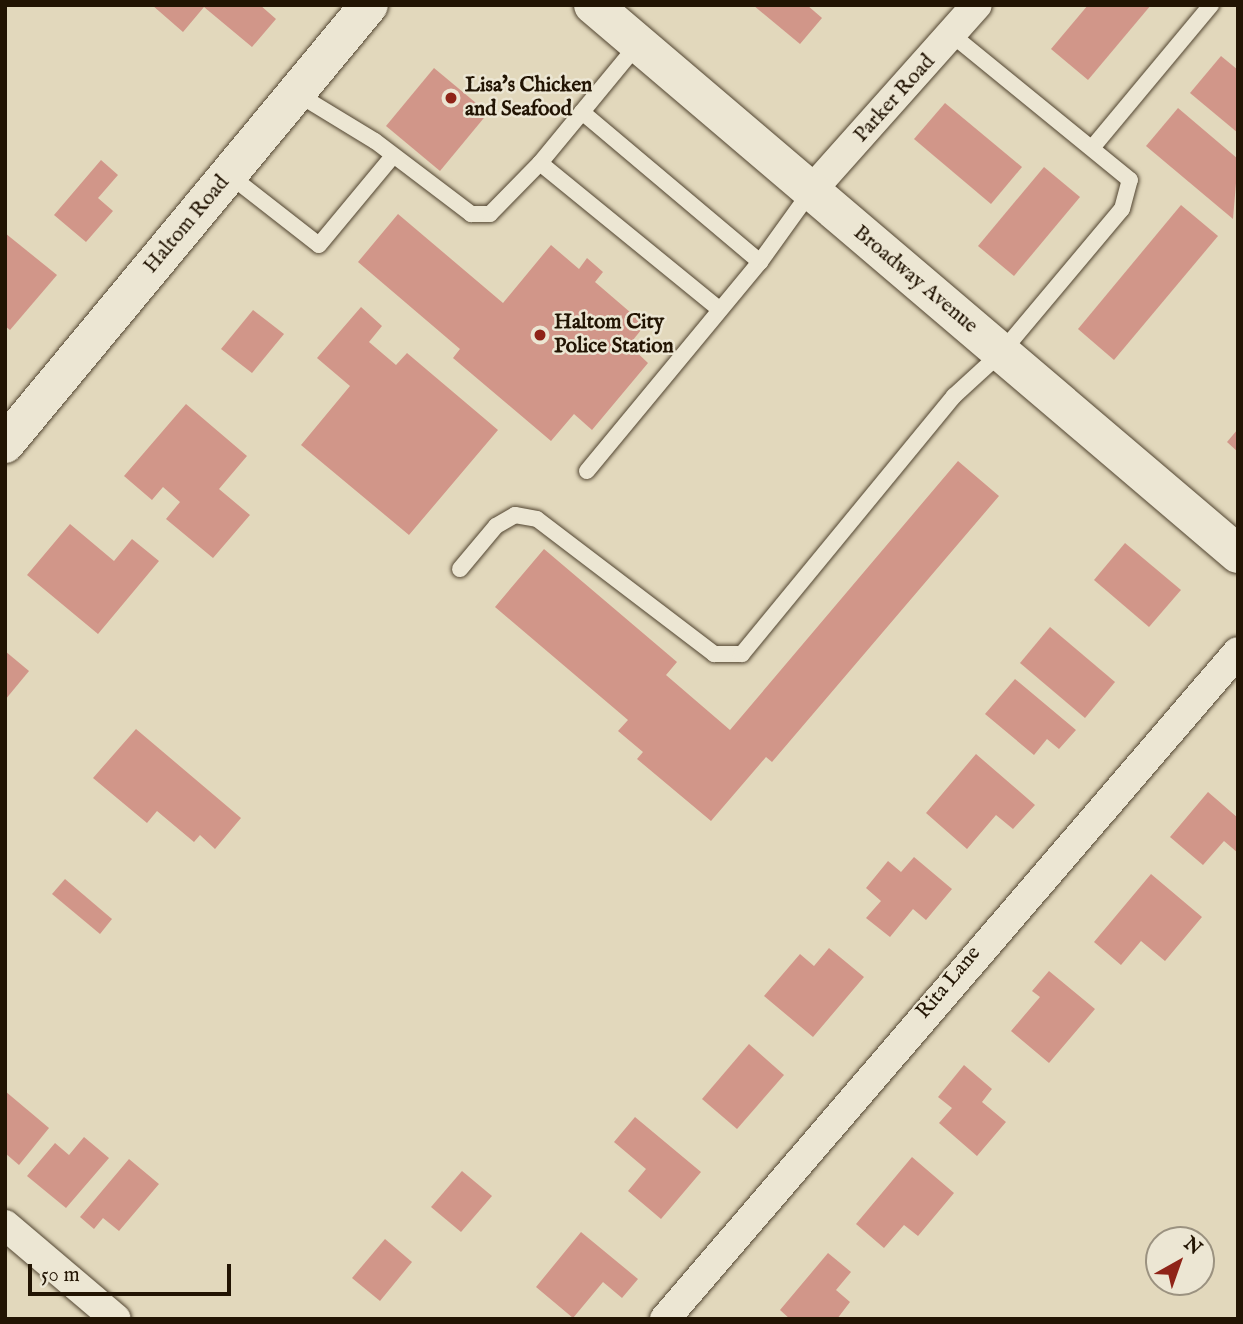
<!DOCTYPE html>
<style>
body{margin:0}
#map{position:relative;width:1243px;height:1324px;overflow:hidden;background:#e2d8bc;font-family:"IM FELL English",serif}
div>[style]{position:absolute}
.building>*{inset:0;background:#d19689}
.roads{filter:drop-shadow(0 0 2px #524531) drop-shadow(0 0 2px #524531)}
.service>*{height:16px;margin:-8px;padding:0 8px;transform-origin:8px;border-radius:8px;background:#ece6d3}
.minor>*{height:30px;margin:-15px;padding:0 15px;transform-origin:15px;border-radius:15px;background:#ece6d3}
.secondary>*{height:38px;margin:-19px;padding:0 19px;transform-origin:19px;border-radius:19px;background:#ece6d3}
.dots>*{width:19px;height:19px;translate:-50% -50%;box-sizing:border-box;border:4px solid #ece6d3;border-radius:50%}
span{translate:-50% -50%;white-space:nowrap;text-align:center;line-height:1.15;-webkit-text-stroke:5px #ece6d3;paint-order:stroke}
.poi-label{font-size:21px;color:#221403;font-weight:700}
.left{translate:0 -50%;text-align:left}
.street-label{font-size:21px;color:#221403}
.frame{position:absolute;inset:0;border:7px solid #221403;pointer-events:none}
.north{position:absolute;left:1145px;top:1226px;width:70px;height:70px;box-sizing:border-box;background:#ece6d3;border:2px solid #9b9280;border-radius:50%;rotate:40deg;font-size:19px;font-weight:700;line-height:28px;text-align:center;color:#221403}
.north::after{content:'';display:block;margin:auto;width:24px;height:32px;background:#8f2418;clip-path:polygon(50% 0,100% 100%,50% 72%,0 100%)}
.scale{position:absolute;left:28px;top:1264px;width:203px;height:32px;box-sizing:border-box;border:4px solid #221403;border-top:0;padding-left:9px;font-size:21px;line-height:24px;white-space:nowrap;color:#221403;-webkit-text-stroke:5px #ece6d3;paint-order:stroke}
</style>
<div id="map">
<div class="building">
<i style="clip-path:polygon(152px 5px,260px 5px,276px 19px,252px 47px,204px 7px,183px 32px)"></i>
<i style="clip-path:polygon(753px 5px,807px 5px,822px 18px,800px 44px)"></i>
<i style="clip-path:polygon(1088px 5px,1151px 5px,1088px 80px,1051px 49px)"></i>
<i style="clip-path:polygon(1221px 56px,1238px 70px,1238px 133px,1190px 93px)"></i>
<i style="clip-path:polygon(434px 68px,488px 113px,440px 171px,386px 126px)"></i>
<i style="clip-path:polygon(945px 103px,1022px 167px,991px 204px,914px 139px)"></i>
<i style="clip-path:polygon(1178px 108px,1238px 159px,1233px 219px,1146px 146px)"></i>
<i style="clip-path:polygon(101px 160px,118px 175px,98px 198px,113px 211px,86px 242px,54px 215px)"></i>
<i style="clip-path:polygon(1044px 167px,1080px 197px,1014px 276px,978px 246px)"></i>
<i style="clip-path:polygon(1181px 205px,1218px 236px,1114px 360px,1078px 329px)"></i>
<i style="clip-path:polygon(398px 214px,503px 303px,551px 245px,579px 269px,587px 258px,603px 272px,595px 282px,645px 325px,629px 345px,648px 363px,592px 430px,574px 414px,551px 441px,453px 358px,460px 349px,358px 262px)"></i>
<i style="clip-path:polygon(5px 233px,57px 275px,10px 330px,5px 326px)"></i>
<i style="clip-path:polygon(361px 307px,382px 326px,369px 342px,396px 365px,407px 353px,498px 430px,409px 535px,301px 445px,350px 386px,317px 358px)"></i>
<i style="clip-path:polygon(253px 310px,284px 334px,252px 373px,221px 349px)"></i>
<i style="clip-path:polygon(186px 404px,247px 456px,219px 489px,250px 515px,213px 558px,166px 519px,180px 502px,163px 487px,152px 500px,124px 476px)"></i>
<i style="clip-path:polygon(1238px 429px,1238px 452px,1227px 442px)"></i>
<i style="clip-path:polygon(958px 461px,999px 496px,772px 762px,766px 757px,711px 821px,637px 759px,643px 752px,618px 731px,628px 720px,495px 607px,544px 549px,677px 662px,666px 675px,730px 730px)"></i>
<i style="clip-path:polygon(70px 524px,114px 561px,132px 539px,159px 561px,98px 634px,27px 575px)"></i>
<i style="clip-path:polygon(1125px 543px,1181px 590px,1149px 627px,1094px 580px)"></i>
<i style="clip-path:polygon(1050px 627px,1115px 682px,1085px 718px,1020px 663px)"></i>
<i style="clip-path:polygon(5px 651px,29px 671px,5px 700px)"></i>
<i style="clip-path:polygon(1015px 679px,1076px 730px,1059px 749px,1047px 739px,1034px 755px,985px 714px)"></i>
<i style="clip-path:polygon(136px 729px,241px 818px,215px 849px,200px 835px,194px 842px,157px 811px,147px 823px,93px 778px)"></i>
<i style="clip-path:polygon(976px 754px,1035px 805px,1013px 829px,996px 815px,967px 849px,926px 813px)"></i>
<i style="clip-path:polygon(1208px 792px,1238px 818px,1238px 853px,1224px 841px,1203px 865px,1170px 837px)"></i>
<i style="clip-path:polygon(914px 857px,952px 889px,926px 920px,913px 909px,890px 937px,866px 918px,881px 901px,866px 888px,888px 861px,901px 872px)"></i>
<i style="clip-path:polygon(1151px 874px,1202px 917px,1165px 961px,1141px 941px,1121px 965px,1094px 942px)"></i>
<i style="clip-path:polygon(65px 879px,112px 919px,100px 934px,52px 894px)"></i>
<i style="clip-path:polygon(829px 948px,864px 977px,813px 1037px,764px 996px,800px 954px,814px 966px)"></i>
<i style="clip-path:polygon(1049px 971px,1095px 1009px,1049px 1063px,1011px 1031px,1040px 997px,1032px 991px)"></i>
<i style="clip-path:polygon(749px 1044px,784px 1075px,737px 1129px,702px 1099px)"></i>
<i style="clip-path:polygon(964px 1065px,992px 1089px,982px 1102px,1006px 1122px,977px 1156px,939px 1123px,952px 1108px,938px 1097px)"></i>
<i style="clip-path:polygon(5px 1091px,49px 1128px,19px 1165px,5px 1153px)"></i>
<i style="clip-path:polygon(635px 1117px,701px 1172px,661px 1219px,628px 1191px,646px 1169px,614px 1142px)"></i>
<i style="clip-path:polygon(84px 1137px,109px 1158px,66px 1208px,27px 1176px,55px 1143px,69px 1155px)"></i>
<i style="clip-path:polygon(912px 1157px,954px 1193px,918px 1236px,904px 1225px,884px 1248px,856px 1224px)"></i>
<i style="clip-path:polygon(129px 1159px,159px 1184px,119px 1231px,103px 1218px,94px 1229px,80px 1217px)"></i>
<i style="clip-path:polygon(462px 1171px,492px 1196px,461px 1232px,431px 1207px)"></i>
<i style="clip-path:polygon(581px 1232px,638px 1279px,622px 1298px,603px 1282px,573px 1318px,536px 1287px)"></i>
<i style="clip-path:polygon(385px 1239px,412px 1262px,380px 1301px,352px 1278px)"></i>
<i style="clip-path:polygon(828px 1253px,851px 1272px,836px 1290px,850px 1302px,837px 1319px,790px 1319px,780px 1310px)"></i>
</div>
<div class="roads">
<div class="service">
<i style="left:638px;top:44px;width:88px;rotate:129.5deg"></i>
<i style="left:582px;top:112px;width:233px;rotate:40.1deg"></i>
<i style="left:760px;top:262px;width:87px;rotate:-54.3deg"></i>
<i style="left:296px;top:93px;width:92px;rotate:31.3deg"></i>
<i style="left:375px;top:141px;width:121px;rotate:37.2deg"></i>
<i style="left:471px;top:214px;width:19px"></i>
<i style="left:490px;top:214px;width:71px;rotate:-45.6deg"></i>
<i style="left:540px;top:163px;width:232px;rotate:39.2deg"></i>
<i style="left:1092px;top:148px;width:186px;rotate:-50.2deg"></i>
<i style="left:540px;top:163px;width:66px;rotate:-50.5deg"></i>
<i style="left:228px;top:174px;width:115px;rotate:38deg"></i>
<i style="left:319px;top:245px;width:116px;rotate:-50.3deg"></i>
<i style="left:587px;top:471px;width:271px;rotate:-50.4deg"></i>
<i style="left:460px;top:569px;width:56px;rotate:-50.1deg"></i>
<i style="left:496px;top:526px;width:22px;rotate:-30deg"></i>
<i style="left:515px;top:515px;width:22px;rotate:10deg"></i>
<i style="left:537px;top:519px;width:223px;rotate:37.3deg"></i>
<i style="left:714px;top:654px;width:28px"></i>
<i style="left:742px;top:654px;width:334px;rotate:-50.6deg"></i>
<i style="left:954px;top:396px;width:64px;rotate:-42.5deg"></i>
<i style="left:1001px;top:353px;width:188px;rotate:-50deg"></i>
<i style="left:1122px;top:209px;width:30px;rotate:-75deg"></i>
<i style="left:1130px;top:180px;width:230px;rotate:-140.8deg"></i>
</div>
<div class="minor">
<i style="left:811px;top:191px;width:249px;rotate:-48.3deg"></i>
<i style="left:5px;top:1225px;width:145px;rotate:40.3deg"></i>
<i style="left:665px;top:1319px;width:879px;rotate:-49.34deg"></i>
</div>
<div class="secondary">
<i style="left:593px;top:5px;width:847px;rotate:40.4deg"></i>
<i style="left:5px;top:444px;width:570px;rotate:-50.34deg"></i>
</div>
</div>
<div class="dots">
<i style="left:451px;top:98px;background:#8f2418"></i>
<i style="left:540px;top:335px;background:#8f2418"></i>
</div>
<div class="poi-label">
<span class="left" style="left:465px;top:98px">Lisa's Chicken<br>and Seafood</span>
<span class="left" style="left:554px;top:335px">Haltom City<br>Police Station</span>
</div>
<div class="street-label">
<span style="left:895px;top:99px;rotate:-48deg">Parker Road</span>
<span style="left:187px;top:225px;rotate:-50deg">Haltom Road</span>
<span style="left:915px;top:280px;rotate:40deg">Broadway Avenue</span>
<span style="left:949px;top:983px;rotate:-50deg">Rita Lane</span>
</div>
<div class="frame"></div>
<div class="north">N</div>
<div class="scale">50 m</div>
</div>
